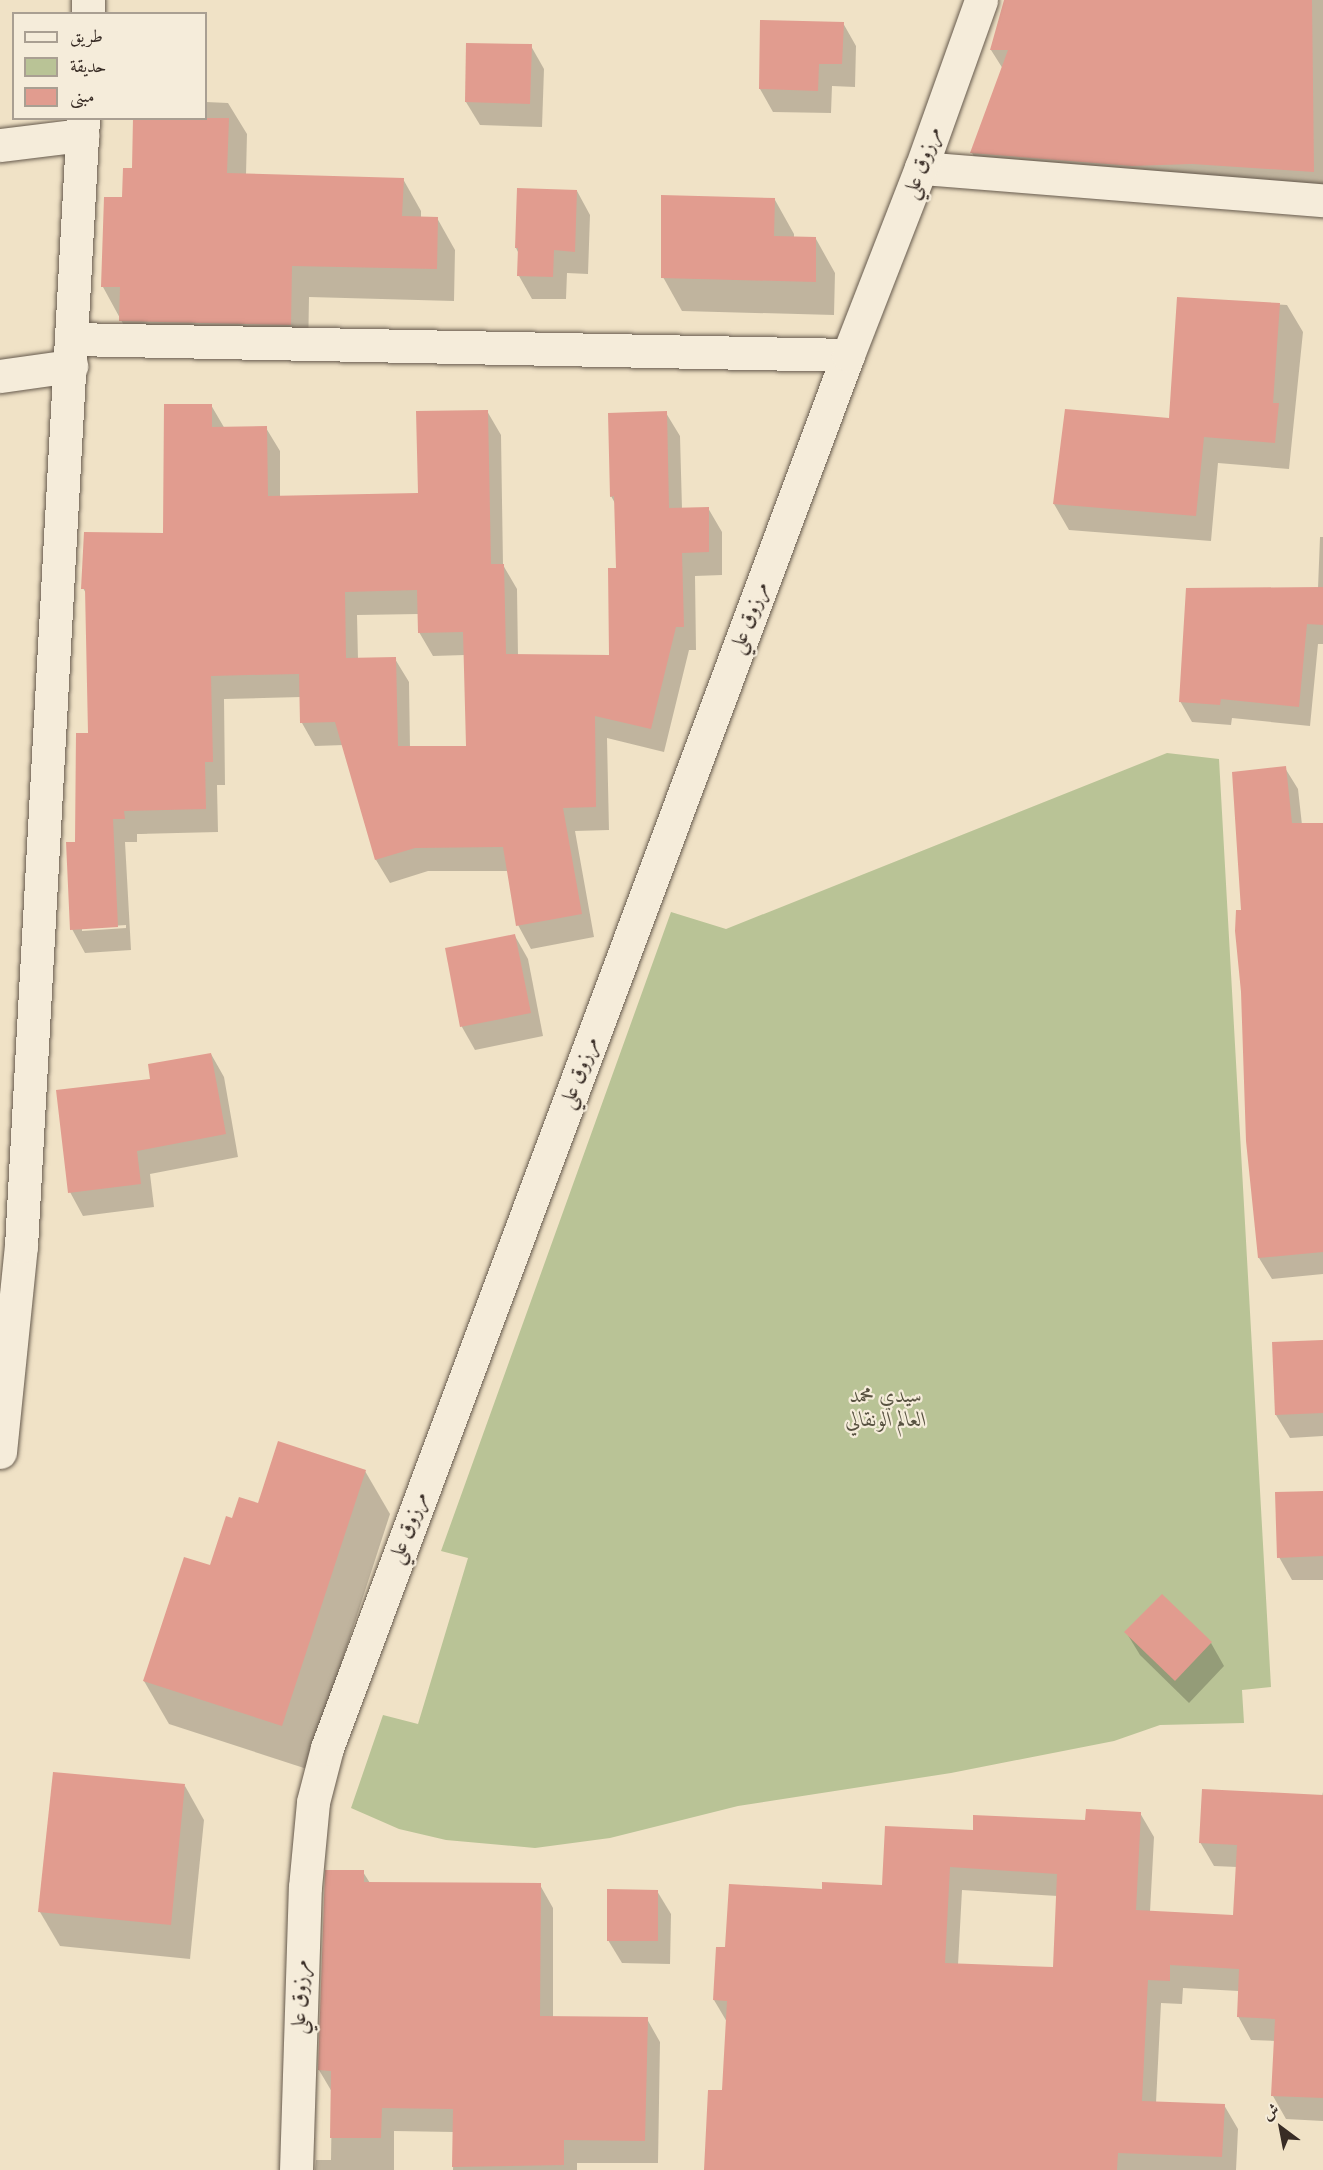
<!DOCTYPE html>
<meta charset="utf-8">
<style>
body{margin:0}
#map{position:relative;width:1323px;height:2170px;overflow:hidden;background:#f0e2c6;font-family:"IM FELL English",Amiri,serif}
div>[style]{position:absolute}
.green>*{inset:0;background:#b9c396}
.shadow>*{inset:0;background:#0003}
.building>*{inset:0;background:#e19c8f}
.roads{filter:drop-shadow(0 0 2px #665a4d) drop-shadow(0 0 2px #665a4d)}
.street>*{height:33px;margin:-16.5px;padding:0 16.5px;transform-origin:16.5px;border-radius:16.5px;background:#f5ecda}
span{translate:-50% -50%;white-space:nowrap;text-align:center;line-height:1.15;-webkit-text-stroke:4.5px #f5ecda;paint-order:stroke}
.street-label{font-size:21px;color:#382c25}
.park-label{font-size:21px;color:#585241;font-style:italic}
.legend{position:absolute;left:12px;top:12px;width:195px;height:108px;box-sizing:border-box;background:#f5ecda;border:2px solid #a99f92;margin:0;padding:8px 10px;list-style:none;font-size:18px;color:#382c25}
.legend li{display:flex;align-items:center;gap:12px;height:30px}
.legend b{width:30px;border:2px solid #a99f92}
.north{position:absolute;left:1251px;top:2098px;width:60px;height:60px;-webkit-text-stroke:4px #f5ecda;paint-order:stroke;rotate:328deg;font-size:16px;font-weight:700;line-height:24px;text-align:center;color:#382c25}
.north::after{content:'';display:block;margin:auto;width:21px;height:27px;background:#382c25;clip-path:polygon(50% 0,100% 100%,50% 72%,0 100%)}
</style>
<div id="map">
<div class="green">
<i style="clip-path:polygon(1167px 753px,1219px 759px,1271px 1687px,1242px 1690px,1244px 1723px,1160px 1725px,1114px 1741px,951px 1773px,738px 1806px,610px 1838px,535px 1848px,446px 1840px,399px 1829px,351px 1808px,383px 1715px,418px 1724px,468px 1558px,441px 1551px,671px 912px,726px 929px)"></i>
</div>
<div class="shadow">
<i style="clip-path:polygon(1006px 0,1323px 0,1323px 198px,987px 179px,972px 153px,1003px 69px,991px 50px)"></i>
<i style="clip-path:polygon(843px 23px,856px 46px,855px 87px,832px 86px,831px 113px,773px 112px,760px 89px)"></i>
<i style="clip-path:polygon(531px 46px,544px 69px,542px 127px,480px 125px,466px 102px)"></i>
<i style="clip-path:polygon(206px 102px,228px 103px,247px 134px,246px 175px,403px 179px,421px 211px,421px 218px,437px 218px,455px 250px,454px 301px,309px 297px,308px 356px,139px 353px,103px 287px,124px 199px,133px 169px,206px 118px)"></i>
<i style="clip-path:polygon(577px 191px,590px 215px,588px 274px,567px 273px,566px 299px,532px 299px,519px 276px,519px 254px,516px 248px)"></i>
<i style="clip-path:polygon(775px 200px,794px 234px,794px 238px,816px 239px,835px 273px,834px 315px,682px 311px,663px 277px)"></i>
<i style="clip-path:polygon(1179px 298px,1287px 305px,1303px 332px,1289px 469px,1218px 463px,1211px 541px,1069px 530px,1054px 504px,1170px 420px)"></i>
<i style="clip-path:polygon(evenodd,211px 405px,225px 429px,266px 428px,280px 451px,280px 498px,420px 494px,487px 411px,501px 435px,503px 565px,517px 589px,518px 656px,611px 657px,618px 569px,616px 505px,611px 496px,666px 413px,680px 436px,682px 509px,708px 508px,722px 532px,722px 575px,695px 576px,696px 650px,689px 650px,664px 752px,607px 738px,609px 830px,575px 831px,594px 937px,531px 949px,518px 925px,508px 871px,428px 871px,390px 883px,376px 860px,344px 745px,315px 746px,302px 723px,301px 697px,224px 699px,225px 785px,217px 785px,218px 832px,137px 834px,137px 842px,125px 842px,131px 950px,85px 953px,72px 929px,76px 843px,89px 734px,87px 595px,83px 588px,165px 535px,211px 405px,419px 614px,419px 632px,433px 656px,465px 655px,468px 748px,410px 748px,409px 682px,395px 659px,358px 659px,357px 615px,419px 614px,211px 405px,126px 925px,126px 928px,82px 931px,82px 928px,126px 925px)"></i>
<i style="clip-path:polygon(1320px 537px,1323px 537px,1323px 644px,1318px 644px,1310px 726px,1232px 718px,1231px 725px,1192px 722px,1180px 701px,1318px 588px)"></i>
<i style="clip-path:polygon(1285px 768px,1298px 789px,1302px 825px,1323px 824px,1323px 1274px,1272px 1279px,1259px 1258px,1243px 912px)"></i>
<i style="clip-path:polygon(515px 936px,528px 959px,543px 1036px,475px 1050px,462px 1027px,447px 949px)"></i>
<i style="clip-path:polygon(211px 1054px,224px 1077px,238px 1157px,150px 1174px,154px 1207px,83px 1216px,70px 1192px,152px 1080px)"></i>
<i style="clip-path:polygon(1323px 1341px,1323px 1436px,1290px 1438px,1276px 1415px)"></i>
<i style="clip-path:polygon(365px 1471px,390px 1514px,307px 1769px,169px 1724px,144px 1681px,211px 1567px,258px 1505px)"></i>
<i style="clip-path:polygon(1323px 1492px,1323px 1580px,1292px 1580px,1279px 1557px)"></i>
<i style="clip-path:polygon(1162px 1596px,1211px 1643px,1224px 1666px,1189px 1703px,1140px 1655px,1126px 1632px)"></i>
<i style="clip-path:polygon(185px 1786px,204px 1820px,190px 1959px,60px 1946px,40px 1912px)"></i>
<i style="clip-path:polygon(evenodd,1323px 1792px,1323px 2121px,1286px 2119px,1273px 2096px,1276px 2041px,1251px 2040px,1238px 2016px,1239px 1991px,1183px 1988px,1182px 2004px,1161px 2003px,1156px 2103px,1224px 2105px,1238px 2129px,1236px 2170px,706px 2170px,723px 2092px,727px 2022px,714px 2000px,727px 1949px,823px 1890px,883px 1886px,974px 1832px,1086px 1822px,1140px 1813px,1154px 1837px,1150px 1912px,1234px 1916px,1237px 1867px,1214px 1866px,1200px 1842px,1322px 1797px,1323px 1792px,962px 1890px,1058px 1896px,1054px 1968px,958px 1965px,962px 1890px)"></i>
<i style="clip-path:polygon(327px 1871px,363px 1872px,370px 1883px,540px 1885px,553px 1908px,553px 2018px,647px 2019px,660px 2042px,658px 2163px,577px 2163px,577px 2170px,453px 2170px,454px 2132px,394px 2131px,394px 2170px,315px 2170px,316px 2160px,331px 2160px,332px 2092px,319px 2070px)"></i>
<i style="clip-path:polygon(657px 1891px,671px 1914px,670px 1964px,622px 1963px,608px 1940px)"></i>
</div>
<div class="building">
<i style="clip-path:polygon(1004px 0,1312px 0,1314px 172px,1192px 164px,1132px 166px,970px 153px,1008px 50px,990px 50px)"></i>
<i style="clip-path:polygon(760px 20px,844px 22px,842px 64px,819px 64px,818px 91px,759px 89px)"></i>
<i style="clip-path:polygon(466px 43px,532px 44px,530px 104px,465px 102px)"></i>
<i style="clip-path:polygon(133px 118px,229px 118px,227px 173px,404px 178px,402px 216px,438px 217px,437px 269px,292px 266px,291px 325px,119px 321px,120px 287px,101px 287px,104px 197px,122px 197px,123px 168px,132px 168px)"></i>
<i style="clip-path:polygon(517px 188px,577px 190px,575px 252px,554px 250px,553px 277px,517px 276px,518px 248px,515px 248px)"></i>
<i style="clip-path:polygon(661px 195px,775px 198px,774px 236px,816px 237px,816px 282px,661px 278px)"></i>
<i style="clip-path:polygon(1177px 297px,1280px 303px,1273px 403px,1279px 403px,1275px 443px,1204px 437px,1196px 516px,1053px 504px,1065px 409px,1169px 418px)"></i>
<i style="clip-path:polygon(evenodd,164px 404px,212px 404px,212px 427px,267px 426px,268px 496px,418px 493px,416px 411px,488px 410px,491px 564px,504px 564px,506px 654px,609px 655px,608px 568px,616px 568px,614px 496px,610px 497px,608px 413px,667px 411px,669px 508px,709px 507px,709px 552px,682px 553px,684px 627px,676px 627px,651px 729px,595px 716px,596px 807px,563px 808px,582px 914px,516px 926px,503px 847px,415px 848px,375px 860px,335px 722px,300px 723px,299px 674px,248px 675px,211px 676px,213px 762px,205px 762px,206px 809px,124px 811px,125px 819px,113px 819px,118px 927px,70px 930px,66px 842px,75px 842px,76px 733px,88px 733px,85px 589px,81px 589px,84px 532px,163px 533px,164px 404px,417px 590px,418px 633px,463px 632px,466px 746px,398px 746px,396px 657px,346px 658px,345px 592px,417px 590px)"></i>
<i style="clip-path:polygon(1323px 587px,1323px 625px,1307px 624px,1299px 707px,1221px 699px,1220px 705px,1179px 702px,1186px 588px)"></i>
<i style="clip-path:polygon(1286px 766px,1292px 823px,1323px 823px,1323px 1252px,1258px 1258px,1246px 1141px,1241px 992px,1235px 931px,1236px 910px,1241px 910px,1232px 772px)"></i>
<i style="clip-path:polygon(515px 934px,531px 1013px,460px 1027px,445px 948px)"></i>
<i style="clip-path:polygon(211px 1053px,226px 1134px,137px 1151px,141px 1184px,68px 1193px,56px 1090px,150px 1079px,148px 1064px)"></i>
<i style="clip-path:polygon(1323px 1340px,1323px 1413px,1275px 1415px,1272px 1342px)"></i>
<i style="clip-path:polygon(278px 1441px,366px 1470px,282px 1726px,143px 1681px,184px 1557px,210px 1565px,226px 1516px,232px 1518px,239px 1497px,258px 1503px)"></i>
<i style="clip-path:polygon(1323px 1491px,1323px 1556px,1277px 1558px,1275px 1492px)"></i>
<i style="clip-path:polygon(1162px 1594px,1212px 1642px,1175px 1681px,1124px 1632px)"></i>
<i style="clip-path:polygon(53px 1772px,185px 1784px,171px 1925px,38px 1912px)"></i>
<i style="clip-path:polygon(evenodd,1202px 1789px,1323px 1795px,1323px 2098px,1271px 2096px,1275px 2019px,1237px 2017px,1239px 1969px,1170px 1965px,1170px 1981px,1148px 1980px,1142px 2101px,1225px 2104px,1222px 2157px,1118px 2153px,1117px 2170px,704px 2170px,708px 2090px,722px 2090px,727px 2001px,713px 2000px,716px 1947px,725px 1947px,729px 1884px,822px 1889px,822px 1882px,882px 1885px,885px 1826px,973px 1830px,973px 1815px,1085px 1820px,1086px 1809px,1141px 1812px,1136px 1910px,1233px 1915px,1237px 1845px,1199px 1843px,1202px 1789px,950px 1867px,1057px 1874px,1053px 1967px,945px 1963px,950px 1867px)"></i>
<i style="clip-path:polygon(325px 1870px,364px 1870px,364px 1882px,541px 1883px,540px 2016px,648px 2017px,645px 2141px,564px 2140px,564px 2165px,452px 2167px,453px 2109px,382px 2108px,381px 2138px,330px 2138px,331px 2071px,318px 2070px)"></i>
<i style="clip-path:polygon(607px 1889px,658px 1890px,658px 1941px,607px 1941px)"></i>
</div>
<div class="roads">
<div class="street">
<i style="left:88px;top:14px;width:14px;rotate:-90deg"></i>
<i style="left:0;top:145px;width:83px;rotate:-7deg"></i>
<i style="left:921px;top:168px;width:403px;rotate:4.6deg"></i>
<i style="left:72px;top:339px;width:776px;rotate:1.18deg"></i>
<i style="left:0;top:376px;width:72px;rotate:-8deg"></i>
<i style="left:0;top:1452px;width:207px;rotate:-84.2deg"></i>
<i style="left:21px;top:1246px;width:1130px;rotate:-86.85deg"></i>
<i style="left:296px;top:2170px;width:283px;rotate:-88.2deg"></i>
<i style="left:305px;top:1887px;width:85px;rotate:-84.6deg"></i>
<i style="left:313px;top:1802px;width:56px;rotate:-75.5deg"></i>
<i style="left:327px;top:1748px;width:1487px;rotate:-69.49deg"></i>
<i style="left:848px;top:355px;width:201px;rotate:-68.7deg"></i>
<i style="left:921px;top:168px;width:178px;rotate:-70.3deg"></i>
</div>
</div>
<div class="street-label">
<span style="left:923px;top:163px;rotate:-70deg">مرزوق علي</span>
<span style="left:750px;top:618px;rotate:-69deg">مرزوق علي</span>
<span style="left:580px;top:1073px;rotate:-69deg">مرزوق علي</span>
<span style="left:409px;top:1528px;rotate:-69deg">مرزوق علي</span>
<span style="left:301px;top:1997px;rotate:-88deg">مرزوق علي</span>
</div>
<div class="park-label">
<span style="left:886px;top:1409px">سيدي محمد<br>العالم الونقالي</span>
</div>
<ul class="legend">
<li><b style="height:8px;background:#f5ecda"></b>طريق</li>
<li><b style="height:16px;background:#b9c396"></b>حديقة</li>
<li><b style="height:16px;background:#e19c8f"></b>مبنى</li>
</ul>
<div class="north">ش</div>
</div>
